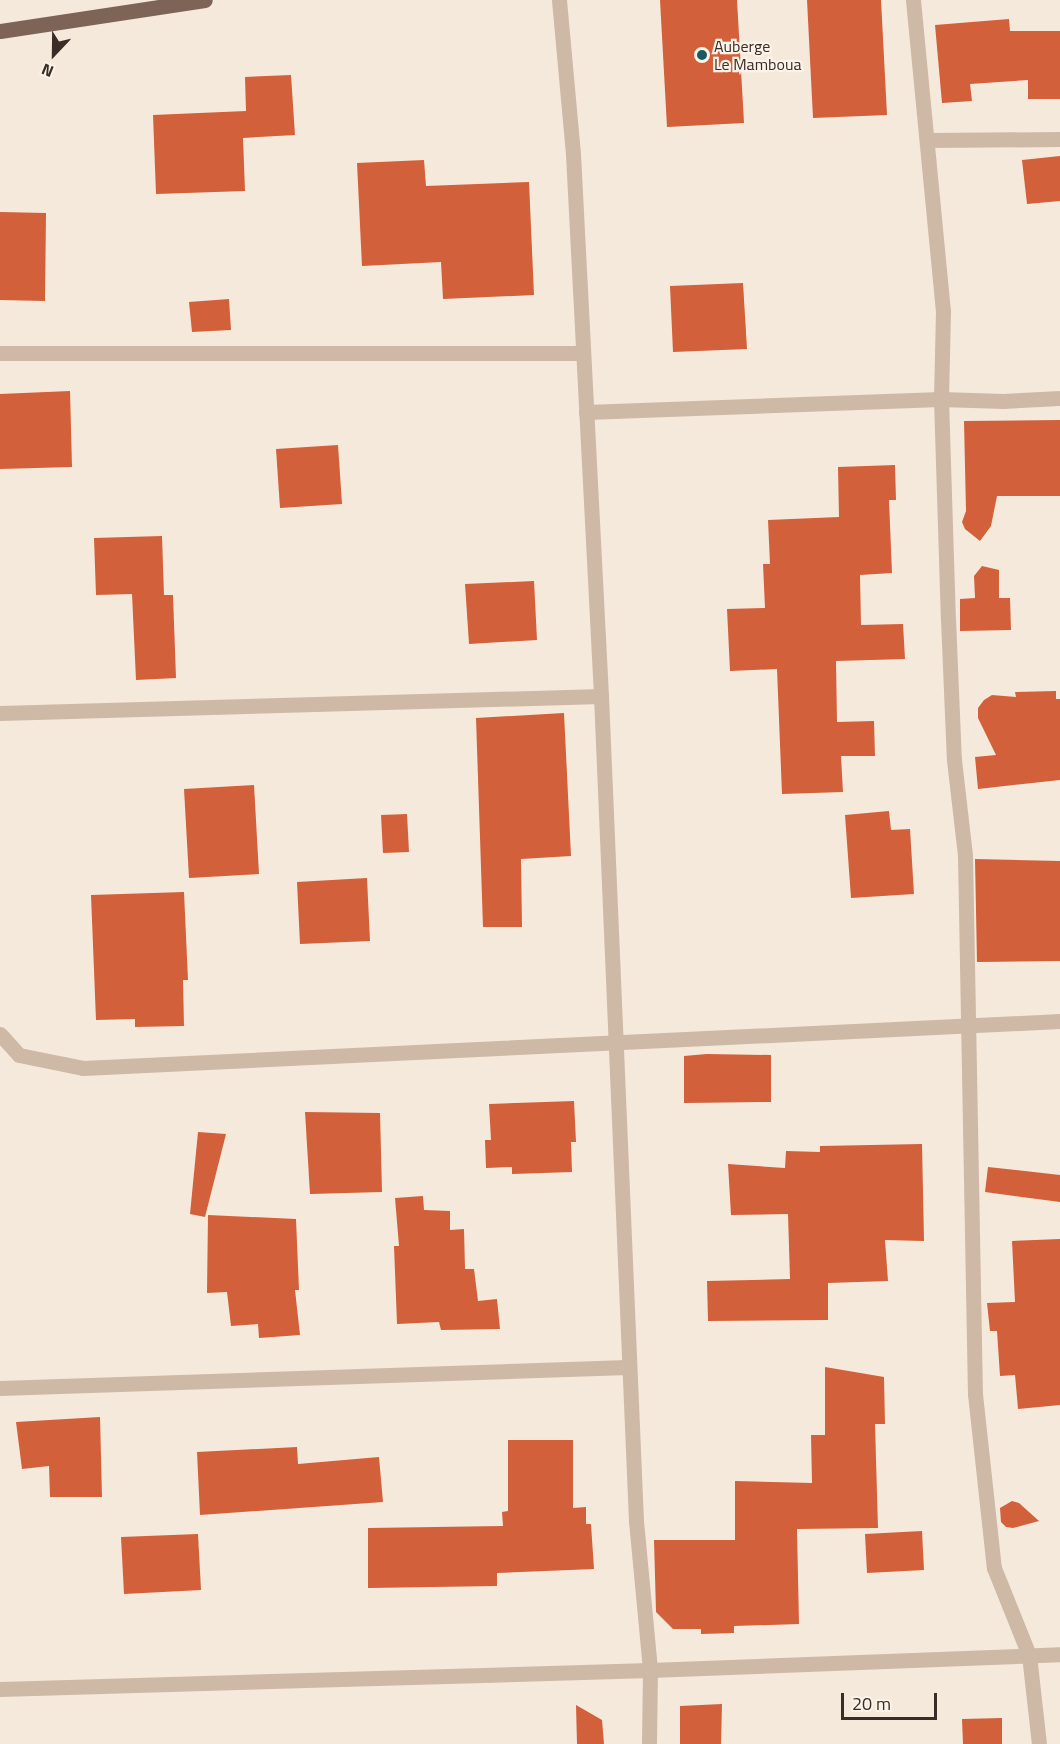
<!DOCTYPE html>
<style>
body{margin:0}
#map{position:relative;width:1060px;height:1744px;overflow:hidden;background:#f5e9db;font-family:"Titillium Web",sans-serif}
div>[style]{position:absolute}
.building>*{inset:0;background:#d2603b}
.minor>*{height:15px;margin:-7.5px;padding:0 7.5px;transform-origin:7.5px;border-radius:7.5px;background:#ceb8a6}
.primary>*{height:15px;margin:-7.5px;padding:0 7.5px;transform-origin:7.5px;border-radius:7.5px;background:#7d6457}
.dots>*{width:16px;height:16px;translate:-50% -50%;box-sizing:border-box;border:3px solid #fbf3e8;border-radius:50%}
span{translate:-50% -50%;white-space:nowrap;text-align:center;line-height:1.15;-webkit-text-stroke:4.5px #fbf3e8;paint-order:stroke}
.poi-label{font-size:16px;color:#392d27}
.left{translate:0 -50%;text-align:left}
.north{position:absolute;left:24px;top:24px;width:60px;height:60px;-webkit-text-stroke:4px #fbf3e8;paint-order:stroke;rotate:202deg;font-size:16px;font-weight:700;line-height:24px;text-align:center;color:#392d27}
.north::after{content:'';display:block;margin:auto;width:21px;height:27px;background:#392d27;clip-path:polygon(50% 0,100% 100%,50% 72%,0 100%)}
.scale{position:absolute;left:841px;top:1693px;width:96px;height:27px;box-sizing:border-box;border:3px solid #392d27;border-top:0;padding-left:8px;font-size:18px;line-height:21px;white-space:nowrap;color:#392d27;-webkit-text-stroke:4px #fbf3e8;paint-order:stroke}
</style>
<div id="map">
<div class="building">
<i style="clip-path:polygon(660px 0,737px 0,744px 123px,667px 127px)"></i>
<i style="clip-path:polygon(807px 0,881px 0,887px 115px,813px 118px)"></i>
<i style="clip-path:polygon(1009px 19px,1010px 31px,1060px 31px,1060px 99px,1028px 99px,1028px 80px,970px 84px,972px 101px,942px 103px,935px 25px)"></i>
<i style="clip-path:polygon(291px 75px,295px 135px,243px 138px,245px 191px,156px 194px,153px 115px,246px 111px,245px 77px)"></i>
<i style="clip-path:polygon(1060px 156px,1060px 201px,1027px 204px,1022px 160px)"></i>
<i style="clip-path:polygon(424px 160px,426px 186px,529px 182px,534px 295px,443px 299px,441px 262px,362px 266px,357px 163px)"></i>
<i style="clip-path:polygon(0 212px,46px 213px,45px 301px,0 300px)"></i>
<i style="clip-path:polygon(743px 283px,747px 349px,673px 352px,670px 286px)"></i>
<i style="clip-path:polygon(229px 299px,231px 330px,192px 332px,189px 302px)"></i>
<i style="clip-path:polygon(70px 391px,72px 467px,0 469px,0 394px)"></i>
<i style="clip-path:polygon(1060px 420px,1060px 496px,997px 496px,991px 526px,980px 541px,965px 529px,962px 522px,966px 511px,964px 421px)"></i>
<i style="clip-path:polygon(338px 445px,342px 504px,280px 508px,276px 449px)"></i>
<i style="clip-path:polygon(895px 465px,896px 500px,889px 500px,892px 573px,860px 575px,861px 625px,903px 624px,905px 659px,836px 661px,837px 722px,874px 721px,875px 756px,841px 756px,843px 792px,782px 794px,777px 669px,730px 671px,727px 609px,765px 608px,763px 564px,770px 564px,768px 520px,839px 517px,838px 467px)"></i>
<i style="clip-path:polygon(162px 536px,164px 595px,173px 595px,176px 678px,136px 680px,132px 594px,96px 595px,94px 538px)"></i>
<i style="clip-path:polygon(982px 566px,999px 570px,999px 598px,1010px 598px,1011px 630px,960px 631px,960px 599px,975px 598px,974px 576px)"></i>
<i style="clip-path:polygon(534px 581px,537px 640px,469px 644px,465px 584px)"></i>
<i style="clip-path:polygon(1056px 691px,1056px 699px,1060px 699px,1060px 780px,978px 789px,975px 757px,996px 755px,978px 718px,978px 708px,984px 700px,992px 695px,1016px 697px,1015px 692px)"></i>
<i style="clip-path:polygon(564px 713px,571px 856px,521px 859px,522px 927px,483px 927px,476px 718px)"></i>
<i style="clip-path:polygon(254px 785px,259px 874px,189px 878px,184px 789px)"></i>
<i style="clip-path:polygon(889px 811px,891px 830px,910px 829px,914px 894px,851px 898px,845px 815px)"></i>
<i style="clip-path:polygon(407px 814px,409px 852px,383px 853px,381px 815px)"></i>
<i style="clip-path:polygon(975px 859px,1060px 861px,1060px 961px,977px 962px)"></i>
<i style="clip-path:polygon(367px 878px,370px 941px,300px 944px,297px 882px)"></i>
<i style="clip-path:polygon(184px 892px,188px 980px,183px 980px,184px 1026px,135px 1027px,135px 1019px,96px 1020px,91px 895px)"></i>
<i style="clip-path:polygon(707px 1054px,771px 1055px,771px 1102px,684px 1103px,684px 1056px)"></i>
<i style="clip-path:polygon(574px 1101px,576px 1142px,571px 1142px,572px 1172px,512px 1174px,512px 1167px,486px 1168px,485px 1140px,491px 1140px,489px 1104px)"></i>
<i style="clip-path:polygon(305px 1112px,380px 1113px,382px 1192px,310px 1194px)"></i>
<i style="clip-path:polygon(198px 1132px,226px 1134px,205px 1217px,190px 1214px)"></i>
<i style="clip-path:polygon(922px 1144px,924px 1241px,885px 1240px,888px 1281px,828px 1283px,828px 1320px,708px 1321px,707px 1281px,790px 1279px,788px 1214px,731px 1215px,728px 1164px,785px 1168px,786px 1151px,820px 1152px,820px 1146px)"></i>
<i style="clip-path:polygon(988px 1167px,1060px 1175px,1060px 1202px,985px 1192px)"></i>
<i style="clip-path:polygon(423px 1196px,424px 1210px,450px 1211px,450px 1230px,464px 1229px,465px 1269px,474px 1269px,478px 1301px,497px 1299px,500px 1329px,441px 1330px,439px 1322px,397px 1324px,394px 1246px,399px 1246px,395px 1198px)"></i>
<i style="clip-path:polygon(208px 1215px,296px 1219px,299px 1290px,295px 1290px,300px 1335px,259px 1338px,258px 1324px,231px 1326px,227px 1292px,207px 1293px)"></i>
<i style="clip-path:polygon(1060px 1239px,1060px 1405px,1018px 1409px,1015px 1375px,1000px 1376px,997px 1331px,990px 1331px,987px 1303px,1015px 1302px,1012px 1241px)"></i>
<i style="clip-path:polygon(825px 1367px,884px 1377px,885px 1424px,875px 1424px,878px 1528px,797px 1529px,799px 1624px,734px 1626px,734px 1633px,701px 1634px,701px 1629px,673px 1629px,656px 1612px,654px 1540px,735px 1540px,735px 1481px,812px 1483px,811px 1435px,825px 1435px)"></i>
<i style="clip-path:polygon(100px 1417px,102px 1497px,50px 1497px,49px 1466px,22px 1469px,16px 1422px)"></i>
<i style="clip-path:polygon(508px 1440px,573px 1440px,573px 1508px,586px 1507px,586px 1524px,591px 1524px,594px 1569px,497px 1573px,497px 1586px,368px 1588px,368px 1528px,503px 1526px,502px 1512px,508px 1511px)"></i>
<i style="clip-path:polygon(297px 1447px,298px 1464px,379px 1457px,383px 1502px,200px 1515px,197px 1452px)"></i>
<i style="clip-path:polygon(1012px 1501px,1019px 1503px,1039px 1521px,1013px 1528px,1006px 1527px,1001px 1522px,1000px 1508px)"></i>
<i style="clip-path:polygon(922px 1531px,924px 1570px,867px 1573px,865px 1534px)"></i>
<i style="clip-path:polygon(198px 1534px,201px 1590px,124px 1594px,121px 1537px)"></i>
<i style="clip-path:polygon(722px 1704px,721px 1744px,680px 1744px,680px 1706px)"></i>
<i style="clip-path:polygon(576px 1705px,602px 1720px,604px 1744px,577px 1744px)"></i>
<i style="clip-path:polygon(1002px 1718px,1002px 1744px,963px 1744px,962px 1719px)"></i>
</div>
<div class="minor">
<i style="left:559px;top:0;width:155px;rotate:84.8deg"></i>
<i style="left:573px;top:154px;width:543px;rotate:87.04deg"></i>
<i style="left:601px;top:696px;width:826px;rotate:87.57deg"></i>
<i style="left:636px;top:1521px;width:150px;rotate:84.6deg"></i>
<i style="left:650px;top:1670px;width:74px;rotate:90.8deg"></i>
<i style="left:913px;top:0;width:312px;rotate:84.5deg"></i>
<i style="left:943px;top:311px;width:88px;rotate:91.3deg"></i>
<i style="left:941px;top:399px;width:220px;rotate:88.2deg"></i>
<i style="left:948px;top:619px;width:141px;rotate:87.6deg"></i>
<i style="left:954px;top:760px;width:96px;rotate:83.4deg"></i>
<i style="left:965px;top:855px;width:539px;rotate:88.94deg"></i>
<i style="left:975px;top:1394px;width:175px;rotate:83.8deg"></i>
<i style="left:994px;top:1568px;width:94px;rotate:68.1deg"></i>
<i style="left:1029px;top:1655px;width:90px;rotate:83.6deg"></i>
<i style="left:927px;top:140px;width:133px;rotate:-0.4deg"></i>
<i style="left:0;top:353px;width:582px"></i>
<i style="left:586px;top:412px;width:355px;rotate:-2.1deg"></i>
<i style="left:941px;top:399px;width:62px;rotate:1.8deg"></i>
<i style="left:1003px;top:401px;width:57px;rotate:-3deg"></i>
<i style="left:0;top:713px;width:601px;rotate:-1.62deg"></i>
<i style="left:0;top:1034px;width:28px;rotate:48deg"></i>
<i style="left:19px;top:1055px;width:65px;rotate:11.5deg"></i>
<i style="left:83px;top:1068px;width:978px;rotate:-2.75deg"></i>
<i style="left:0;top:1388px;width:628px;rotate:-1.92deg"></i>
<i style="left:0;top:1689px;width:650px;rotate:-1.67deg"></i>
<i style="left:650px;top:1670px;width:410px;rotate:-2.2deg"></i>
</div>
<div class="primary">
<i style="left:0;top:31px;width:207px;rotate:-8.6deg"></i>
</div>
<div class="dots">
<i style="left:702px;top:55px;background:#185b5f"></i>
</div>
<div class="poi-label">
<span class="left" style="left:714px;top:55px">Auberge<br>Le Mamboua</span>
</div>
<div class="north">N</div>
<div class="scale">20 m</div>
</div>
